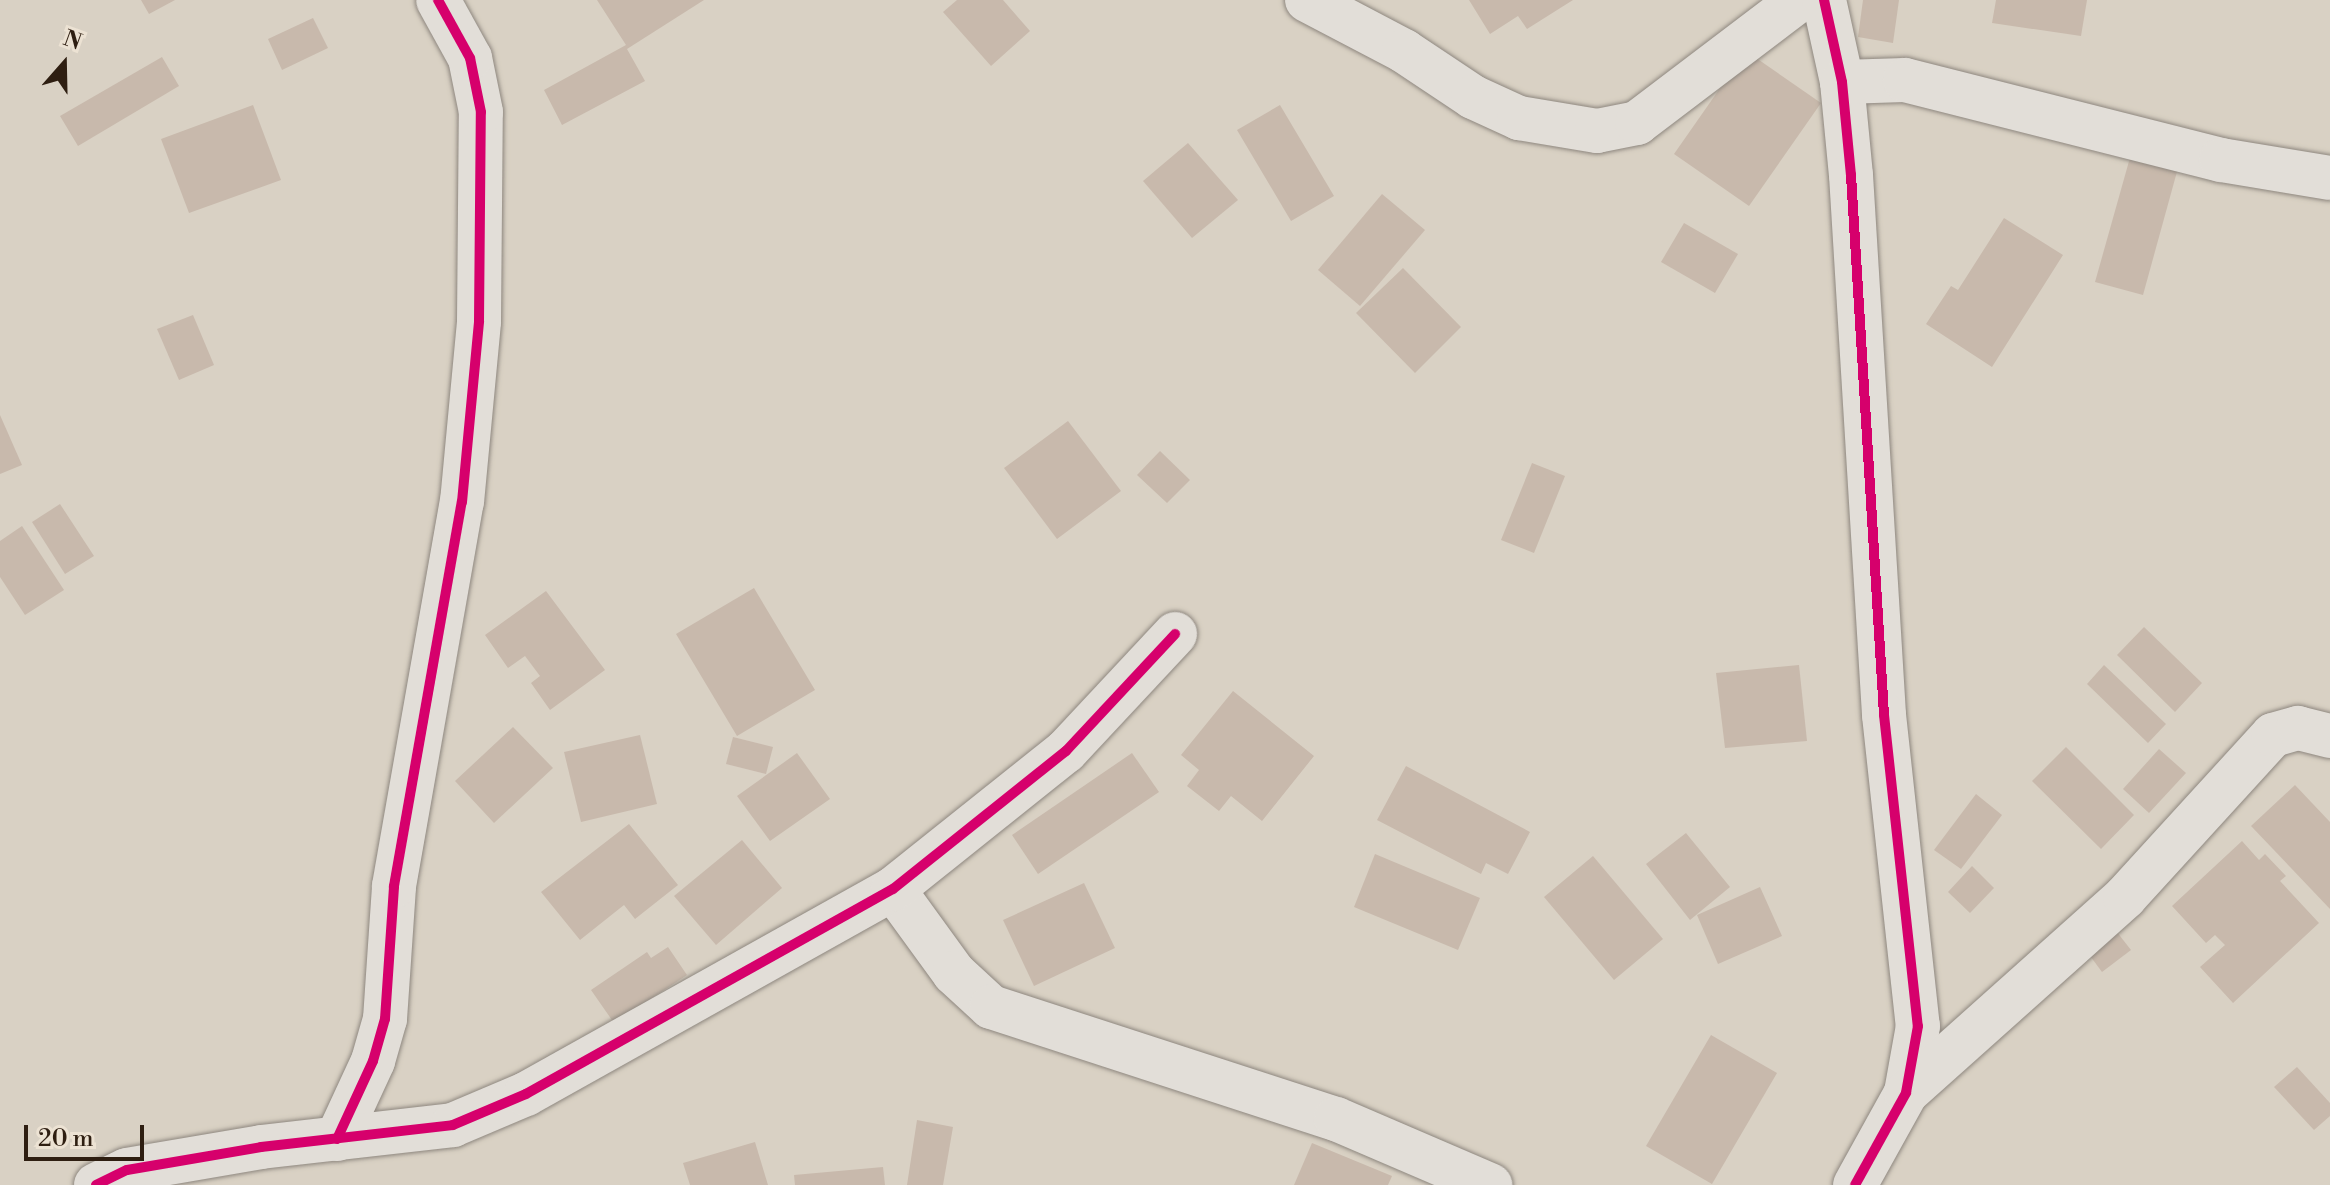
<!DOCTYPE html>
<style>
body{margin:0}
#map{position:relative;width:2330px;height:1185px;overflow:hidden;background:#d9d1c4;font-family:"Libre Bodoni",serif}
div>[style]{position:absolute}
.building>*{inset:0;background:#c8b9ac}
.roads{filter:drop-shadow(0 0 2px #8e877f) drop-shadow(0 0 2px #8e877f)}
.minor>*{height:44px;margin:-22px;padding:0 22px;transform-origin:22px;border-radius:22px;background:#e2ded8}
.cycleway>*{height:10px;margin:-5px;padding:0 5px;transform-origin:5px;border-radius:5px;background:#d6006c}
span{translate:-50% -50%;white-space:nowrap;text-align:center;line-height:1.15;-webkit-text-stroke:6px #ece2d3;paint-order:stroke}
.north{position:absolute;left:24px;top:24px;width:80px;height:80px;-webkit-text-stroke:6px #ece2d3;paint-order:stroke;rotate:20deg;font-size:22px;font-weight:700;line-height:32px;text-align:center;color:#2e1e11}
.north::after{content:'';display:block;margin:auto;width:28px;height:36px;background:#2e1e11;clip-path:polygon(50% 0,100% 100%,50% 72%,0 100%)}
.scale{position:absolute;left:24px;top:1125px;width:120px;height:36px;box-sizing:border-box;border:4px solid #2e1e11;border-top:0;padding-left:10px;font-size:24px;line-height:28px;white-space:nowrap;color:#2e1e11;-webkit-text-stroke:6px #ece2d3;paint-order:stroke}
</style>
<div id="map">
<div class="building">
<i style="clip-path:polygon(141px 0,175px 0,149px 14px)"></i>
<i style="clip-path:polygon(597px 0,704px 0,627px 49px,645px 81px,562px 125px,544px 90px,626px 45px)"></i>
<i style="clip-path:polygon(957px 0,1003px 0,1030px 31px,991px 66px,943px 12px)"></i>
<i style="clip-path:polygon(1469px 0,1573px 0,1527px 29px,1518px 16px,1490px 34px)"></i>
<i style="clip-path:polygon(1863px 0,1899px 0,1893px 43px,1858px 37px)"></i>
<i style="clip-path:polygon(1996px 0,2087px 0,2081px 36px,1992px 23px)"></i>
<i style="clip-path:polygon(313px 18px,328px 48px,282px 70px,268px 39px)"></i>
<i style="clip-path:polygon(1746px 51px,1821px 103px,1749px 206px,1674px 154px)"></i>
<i style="clip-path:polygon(162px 57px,179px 86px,78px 146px,60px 116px)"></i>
<i style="clip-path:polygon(253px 105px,281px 180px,189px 213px,161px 139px)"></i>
<i style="clip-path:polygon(1280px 105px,1334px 196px,1291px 221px,1237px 130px)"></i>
<i style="clip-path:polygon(1188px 143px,1238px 200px,1192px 238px,1143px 181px)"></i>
<i style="clip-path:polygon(2131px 154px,2178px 168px,2143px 295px,2095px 282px)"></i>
<i style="clip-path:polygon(1382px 194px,1425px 230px,1360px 306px,1318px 270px)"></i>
<i style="clip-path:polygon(2004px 218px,2063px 255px,1992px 367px,1926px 324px,1951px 286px,1958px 290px)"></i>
<i style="clip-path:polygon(1684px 223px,1738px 254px,1715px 293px,1661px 262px)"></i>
<i style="clip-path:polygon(1403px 268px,1461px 327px,1415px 373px,1356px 313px)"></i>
<i style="clip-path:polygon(193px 315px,214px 365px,179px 380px,157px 329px)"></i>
<i style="clip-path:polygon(0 415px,22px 465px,0 474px)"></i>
<i style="clip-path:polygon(1068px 421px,1121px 491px,1057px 539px,1004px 468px)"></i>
<i style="clip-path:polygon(1160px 451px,1190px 480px,1167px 503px,1137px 475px)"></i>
<i style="clip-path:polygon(1532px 463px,1565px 476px,1534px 553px,1501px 540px)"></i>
<i style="clip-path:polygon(60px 504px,94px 556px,65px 574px,32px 522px)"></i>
<i style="clip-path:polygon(22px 526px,64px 590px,25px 615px,0 577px,0 541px)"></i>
<i style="clip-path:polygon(754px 588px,815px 690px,737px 736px,676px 634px)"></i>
<i style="clip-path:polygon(546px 591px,605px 670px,550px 710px,531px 683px,540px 676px,525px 656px,508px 668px,485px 635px)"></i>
<i style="clip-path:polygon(2144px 627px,2202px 683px,2175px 712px,2117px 655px)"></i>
<i style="clip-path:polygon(1799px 665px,1807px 741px,1725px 748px,1716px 673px)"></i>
<i style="clip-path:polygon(2104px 665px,2166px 724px,2148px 743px,2087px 684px)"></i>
<i style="clip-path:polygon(1233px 691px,1314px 756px,1262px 821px,1231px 796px,1219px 811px,1187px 786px,1199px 770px,1181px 755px)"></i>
<i style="clip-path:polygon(513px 727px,553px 768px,494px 823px,455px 781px)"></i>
<i style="clip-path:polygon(640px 735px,657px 804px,581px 822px,564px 752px)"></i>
<i style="clip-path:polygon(733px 737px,773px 747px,766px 774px,726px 764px)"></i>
<i style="clip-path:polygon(2066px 747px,2134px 815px,2101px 849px,2032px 781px)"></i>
<i style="clip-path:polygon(2159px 749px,2186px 773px,2149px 813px,2123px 789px)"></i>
<i style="clip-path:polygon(797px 753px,830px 799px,770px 841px,737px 796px)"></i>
<i style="clip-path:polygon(1132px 753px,1159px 792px,1038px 874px,1012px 835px)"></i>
<i style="clip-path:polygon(1406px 766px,1530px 832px,1508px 874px,1486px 863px,1481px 874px,1377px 820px)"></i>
<i style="clip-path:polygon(2295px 785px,2330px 822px,2330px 909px,2251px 826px)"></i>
<i style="clip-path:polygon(1976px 794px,2002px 815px,1961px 869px,1934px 850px)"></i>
<i style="clip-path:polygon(629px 824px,678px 885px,635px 919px,624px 905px,580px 940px,541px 892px)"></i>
<i style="clip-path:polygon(1686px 833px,1730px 887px,1690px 920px,1646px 864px)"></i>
<i style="clip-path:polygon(742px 840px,782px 888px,716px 945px,674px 896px)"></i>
<i style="clip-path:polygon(2242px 841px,2259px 860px,2265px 854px,2286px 876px,2280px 881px,2319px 923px,2233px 1003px,2200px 967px,2225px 945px,2215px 935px,2206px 943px,2172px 906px)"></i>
<i style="clip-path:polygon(1375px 854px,1480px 898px,1458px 950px,1354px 907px)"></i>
<i style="clip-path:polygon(1593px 856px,1663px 939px,1614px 980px,1544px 897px)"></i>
<i style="clip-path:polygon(1972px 866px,1994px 888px,1970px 913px,1948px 892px)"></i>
<i style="clip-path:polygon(1084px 883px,1115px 948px,1034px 986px,1003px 920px)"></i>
<i style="clip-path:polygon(1760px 887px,1782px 936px,1718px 964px,1697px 915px)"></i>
<i style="clip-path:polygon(2113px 927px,2131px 950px,2102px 972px,2085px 949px)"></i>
<i style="clip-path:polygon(668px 947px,687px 975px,614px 1023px,591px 990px,647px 952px,651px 958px)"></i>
<i style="clip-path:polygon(1711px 1035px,1777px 1073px,1712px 1184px,1646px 1146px)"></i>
<i style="clip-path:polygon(2297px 1067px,2330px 1103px,2330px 1116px,2314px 1130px,2274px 1087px)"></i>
<i style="clip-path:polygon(917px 1120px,953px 1127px,943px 1185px,907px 1185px)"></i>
<i style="clip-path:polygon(755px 1142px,768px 1185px,690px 1185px,683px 1163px)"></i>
<i style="clip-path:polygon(1312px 1143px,1392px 1176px,1388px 1185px,1294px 1185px)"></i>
<i style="clip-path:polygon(883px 1167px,885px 1185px,795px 1185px,794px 1175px)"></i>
</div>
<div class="roads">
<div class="minor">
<i style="left:1307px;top:0;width:110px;rotate:27.7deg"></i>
<i style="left:1404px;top:51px;width:83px;rotate:33.7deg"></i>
<i style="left:1473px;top:97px;width:51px;rotate:24.5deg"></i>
<i style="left:1519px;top:118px;width:79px;rotate:9.5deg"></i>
<i style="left:1597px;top:131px;width:41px;rotate:-11.3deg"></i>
<i style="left:1637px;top:123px;width:203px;rotate:-37.2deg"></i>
<i style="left:1824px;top:0;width:84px;rotate:77.6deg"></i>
<i style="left:1842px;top:82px;width:93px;rotate:84.5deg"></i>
<i style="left:1851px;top:175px;width:541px;rotate:86.5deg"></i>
<i style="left:1884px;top:715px;width:313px;rotate:83.8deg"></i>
<i style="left:1918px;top:1026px;width:68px;rotate:100.2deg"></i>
<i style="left:1906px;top:1093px;width:105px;rotate:119deg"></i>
<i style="left:1842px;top:82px;width:63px;rotate:-1.8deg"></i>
<i style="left:1905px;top:80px;width:326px;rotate:14.2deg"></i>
<i style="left:2221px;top:160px;width:110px;rotate:9.4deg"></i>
<i style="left:893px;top:889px;width:104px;rotate:54deg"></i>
<i style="left:954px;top:973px;width:50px;rotate:42.6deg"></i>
<i style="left:991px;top:1007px;width:363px;rotate:18deg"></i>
<i style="left:1336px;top:1119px;width:168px;rotate:23.2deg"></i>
<i style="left:1906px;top:1093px;width:294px;rotate:-41.8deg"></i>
<i style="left:2125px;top:897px;width:219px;rotate:-47.6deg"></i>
<i style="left:2273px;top:735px;width:26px;rotate:-16deg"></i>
<i style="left:2298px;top:728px;width:33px;rotate:14deg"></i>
<i style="left:337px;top:1139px;width:86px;rotate:-65.2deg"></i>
<i style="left:373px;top:1061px;width:44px;rotate:-74.1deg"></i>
<i style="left:385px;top:1019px;width:133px;rotate:-86.1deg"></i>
<i style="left:394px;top:886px;width:390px;rotate:-80deg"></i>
<i style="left:462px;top:502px;width:182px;rotate:-84.6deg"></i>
<i style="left:479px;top:321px;width:209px;rotate:-89.5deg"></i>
<i style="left:481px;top:112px;width:55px;rotate:-101.5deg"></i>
<i style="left:470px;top:58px;width:66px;rotate:-118.9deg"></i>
<i style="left:96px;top:1185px;width:34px;rotate:-26deg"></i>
<i style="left:127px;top:1170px;width:136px;rotate:-9.7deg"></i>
<i style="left:261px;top:1147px;width:193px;rotate:-6.5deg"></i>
<i style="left:453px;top:1125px;width:79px;rotate:-23deg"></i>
<i style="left:526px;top:1094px;width:420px;rotate:-29.2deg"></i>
<i style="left:893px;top:889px;width:221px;rotate:-38.6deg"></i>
<i style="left:1066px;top:751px;width:160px;rotate:-47deg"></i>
</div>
</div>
<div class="cycleway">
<i style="left:1824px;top:0;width:84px;rotate:77.6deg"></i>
<i style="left:1842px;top:82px;width:93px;rotate:84.5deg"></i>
<i style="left:1851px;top:175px;width:541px;rotate:86.5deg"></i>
<i style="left:1884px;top:715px;width:313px;rotate:83.8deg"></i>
<i style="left:1918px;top:1026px;width:68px;rotate:100.2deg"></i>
<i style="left:1906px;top:1093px;width:105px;rotate:119deg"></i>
<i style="left:337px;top:1139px;width:86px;rotate:-65.2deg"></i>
<i style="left:373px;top:1061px;width:44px;rotate:-74.1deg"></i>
<i style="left:385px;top:1019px;width:133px;rotate:-86.1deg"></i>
<i style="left:394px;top:886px;width:390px;rotate:-80deg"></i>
<i style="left:462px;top:502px;width:182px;rotate:-84.6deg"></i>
<i style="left:479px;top:321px;width:209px;rotate:-89.5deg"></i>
<i style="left:481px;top:112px;width:55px;rotate:-101.5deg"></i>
<i style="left:470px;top:58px;width:66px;rotate:-118.9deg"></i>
<i style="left:96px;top:1185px;width:34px;rotate:-26deg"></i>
<i style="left:127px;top:1170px;width:136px;rotate:-9.7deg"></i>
<i style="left:261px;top:1147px;width:193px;rotate:-6.5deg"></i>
<i style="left:453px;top:1125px;width:79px;rotate:-23deg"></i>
<i style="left:526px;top:1094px;width:420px;rotate:-29.2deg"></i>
<i style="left:893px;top:889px;width:221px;rotate:-38.6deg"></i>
<i style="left:1066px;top:751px;width:160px;rotate:-47deg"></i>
</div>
<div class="north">N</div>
<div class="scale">20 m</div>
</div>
